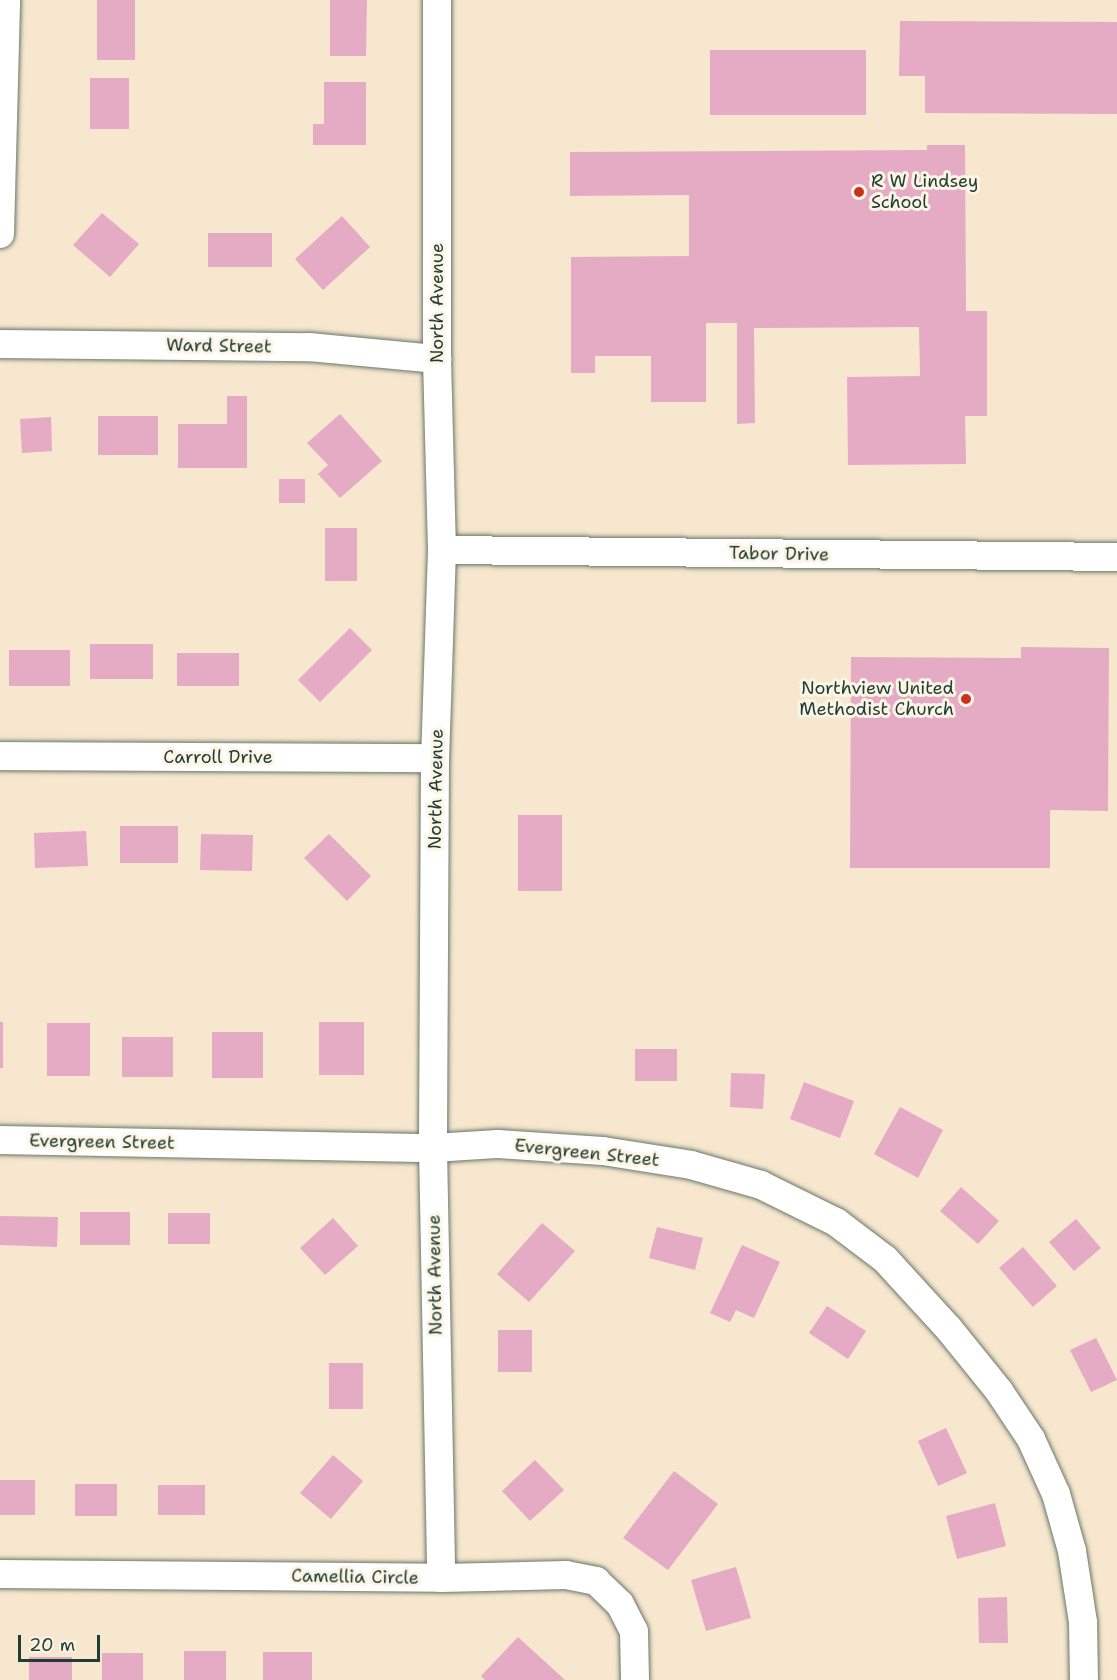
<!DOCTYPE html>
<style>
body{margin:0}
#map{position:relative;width:1117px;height:1680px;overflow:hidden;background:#f6e7ce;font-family:"Shantell Sans",sans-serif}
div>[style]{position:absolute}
.building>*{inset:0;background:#e5abc5}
.roads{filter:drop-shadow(0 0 2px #6a786a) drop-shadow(0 0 2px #6a786a)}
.minor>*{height:28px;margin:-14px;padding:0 14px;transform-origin:14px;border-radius:14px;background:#fff}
.dots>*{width:16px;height:16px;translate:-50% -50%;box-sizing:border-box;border:3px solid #fcf5e5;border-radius:50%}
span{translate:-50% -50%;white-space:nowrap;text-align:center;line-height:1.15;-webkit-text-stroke:6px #fcf5e5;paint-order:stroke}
.poi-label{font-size:18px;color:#1f3d34}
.left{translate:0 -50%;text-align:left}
.right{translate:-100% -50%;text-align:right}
.street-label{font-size:18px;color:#1f3d34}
.scale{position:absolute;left:18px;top:1635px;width:82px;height:27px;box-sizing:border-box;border:3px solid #1f3d34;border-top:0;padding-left:8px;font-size:18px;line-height:21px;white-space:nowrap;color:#1f3d34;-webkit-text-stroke:4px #fcf5e5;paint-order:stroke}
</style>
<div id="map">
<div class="building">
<i style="clip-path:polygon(97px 0,135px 0,135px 60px,97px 60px)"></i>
<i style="clip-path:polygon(330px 0,367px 0,366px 56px,330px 56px)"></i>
<i style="clip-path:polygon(900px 21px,1117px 22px,1117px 114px,925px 113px,925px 76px,899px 76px)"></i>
<i style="clip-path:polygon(710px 50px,866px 50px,866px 115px,710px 115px)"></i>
<i style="clip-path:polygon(90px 78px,129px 78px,129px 129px,90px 129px)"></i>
<i style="clip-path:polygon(324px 82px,366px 82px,366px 145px,313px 145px,313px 124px,324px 124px)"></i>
<i style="clip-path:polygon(927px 145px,965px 145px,966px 311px,987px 311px,987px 416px,965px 416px,966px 464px,848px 465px,847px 377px,920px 376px,919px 327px,754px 328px,755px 423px,737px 424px,737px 323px,706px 323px,706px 402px,651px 402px,651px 356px,595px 356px,595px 373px,571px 373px,571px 257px,689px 256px,689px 195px,570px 196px,570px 152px,927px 150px)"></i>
<i style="clip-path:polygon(102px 213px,139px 244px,110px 277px,73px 245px)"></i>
<i style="clip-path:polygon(342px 216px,370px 247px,323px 290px,295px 259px)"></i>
<i style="clip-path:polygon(208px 233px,272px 233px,272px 267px,208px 267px)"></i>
<i style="clip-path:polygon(227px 396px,247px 396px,247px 468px,178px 468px,178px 424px,227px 424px)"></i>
<i style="clip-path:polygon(340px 414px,382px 461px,340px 498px,318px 474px,328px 465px,307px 443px)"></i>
<i style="clip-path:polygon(98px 416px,158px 416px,158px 455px,98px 455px)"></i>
<i style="clip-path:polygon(51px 417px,52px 451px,22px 453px,20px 419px)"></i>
<i style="clip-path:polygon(279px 479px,305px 479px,305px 503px,279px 503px)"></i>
<i style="clip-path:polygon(325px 528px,357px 528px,357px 581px,325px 581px)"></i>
<i style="clip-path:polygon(350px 628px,372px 650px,320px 702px,298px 680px)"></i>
<i style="clip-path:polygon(90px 644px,153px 644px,153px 679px,90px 679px)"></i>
<i style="clip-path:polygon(1021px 647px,1109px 648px,1108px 811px,1050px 810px,1050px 868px,850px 868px,851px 657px,1021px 658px)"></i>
<i style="clip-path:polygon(9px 650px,70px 650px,70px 686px,9px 686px)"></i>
<i style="clip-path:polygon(177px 653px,239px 653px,239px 686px,177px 686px)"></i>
<i style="clip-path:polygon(518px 815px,562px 815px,562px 891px,518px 891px)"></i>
<i style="clip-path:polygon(120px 826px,178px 826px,178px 863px,120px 863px)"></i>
<i style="clip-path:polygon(86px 831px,88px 866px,35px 868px,34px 833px)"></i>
<i style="clip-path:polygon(201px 834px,253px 835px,252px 871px,200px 870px)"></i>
<i style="clip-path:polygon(329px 834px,371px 876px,347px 901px,304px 858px)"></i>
<i style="clip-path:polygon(0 1022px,3px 1022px,3px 1068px,0 1068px)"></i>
<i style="clip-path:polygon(319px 1022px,364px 1022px,364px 1075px,319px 1075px)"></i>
<i style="clip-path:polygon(47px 1023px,90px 1023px,90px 1076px,47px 1076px)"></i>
<i style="clip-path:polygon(212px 1032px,263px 1032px,263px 1078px,212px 1078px)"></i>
<i style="clip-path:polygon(122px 1037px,173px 1037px,173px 1077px,122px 1077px)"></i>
<i style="clip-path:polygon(635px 1049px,677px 1049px,677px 1081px,635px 1081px)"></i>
<i style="clip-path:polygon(731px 1073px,765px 1074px,763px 1109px,730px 1107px)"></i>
<i style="clip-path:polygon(804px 1082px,854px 1101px,840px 1138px,790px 1119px)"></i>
<i style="clip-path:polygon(900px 1107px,943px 1130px,918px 1178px,874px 1154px)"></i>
<i style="clip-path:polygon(961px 1187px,999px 1221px,978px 1244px,940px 1211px)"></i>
<i style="clip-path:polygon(80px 1212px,130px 1212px,130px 1245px,80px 1245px)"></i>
<i style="clip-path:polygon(168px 1213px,210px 1213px,210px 1244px,168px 1244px)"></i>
<i style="clip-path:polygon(0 1216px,58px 1217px,57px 1247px,0 1245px)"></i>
<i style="clip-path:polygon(333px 1218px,358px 1246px,325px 1275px,300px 1248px)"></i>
<i style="clip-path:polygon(1076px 1219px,1101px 1248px,1074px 1271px,1049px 1242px)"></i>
<i style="clip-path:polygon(542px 1223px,575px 1251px,529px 1302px,497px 1274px)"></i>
<i style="clip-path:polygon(657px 1227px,703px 1238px,695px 1270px,649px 1258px)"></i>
<i style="clip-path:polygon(742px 1245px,780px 1262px,754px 1318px,736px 1310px,730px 1322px,710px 1313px)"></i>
<i style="clip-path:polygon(1023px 1247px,1057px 1286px,1033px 1307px,999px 1268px)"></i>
<i style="clip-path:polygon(827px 1306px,866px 1331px,848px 1359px,809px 1333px)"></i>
<i style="clip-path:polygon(498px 1330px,532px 1330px,532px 1372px,498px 1372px)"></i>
<i style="clip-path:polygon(1096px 1338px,1117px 1380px,1091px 1392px,1070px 1350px)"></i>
<i style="clip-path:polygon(329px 1363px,363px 1363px,363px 1409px,329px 1409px)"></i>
<i style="clip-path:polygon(946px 1428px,967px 1473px,938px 1486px,918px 1441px)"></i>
<i style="clip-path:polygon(333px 1455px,363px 1481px,331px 1519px,300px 1493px)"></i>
<i style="clip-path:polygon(535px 1460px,564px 1490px,530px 1521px,502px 1491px)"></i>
<i style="clip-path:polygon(674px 1471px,718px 1504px,668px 1570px,623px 1538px)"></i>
<i style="clip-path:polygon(0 1480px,35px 1480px,35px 1515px,0 1515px)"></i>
<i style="clip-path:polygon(75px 1484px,117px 1484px,117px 1516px,75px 1516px)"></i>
<i style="clip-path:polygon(158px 1485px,205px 1485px,205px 1515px,158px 1515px)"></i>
<i style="clip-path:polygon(995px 1503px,1006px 1546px,957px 1559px,946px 1516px)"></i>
<i style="clip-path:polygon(736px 1567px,751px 1618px,706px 1631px,691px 1580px)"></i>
<i style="clip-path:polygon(1007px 1597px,1008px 1643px,979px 1643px,978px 1598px)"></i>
<i style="clip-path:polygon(518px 1637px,565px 1680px,485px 1680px,481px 1676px)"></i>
<i style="clip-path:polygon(184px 1651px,226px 1651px,226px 1680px,184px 1680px)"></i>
<i style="clip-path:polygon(263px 1652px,312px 1652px,312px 1680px,263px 1680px)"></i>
<i style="clip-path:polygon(102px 1653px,143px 1653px,143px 1680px,102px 1680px)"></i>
<i style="clip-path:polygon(29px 1657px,72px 1657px,72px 1680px,29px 1680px)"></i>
</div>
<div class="roads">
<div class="minor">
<i style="left:437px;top:0;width:359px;rotate:90deg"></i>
<i style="left:437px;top:359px;width:191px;rotate:88.5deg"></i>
<i style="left:442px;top:550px;width:208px;rotate:91.9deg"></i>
<i style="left:435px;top:758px;width:390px;rotate:90.3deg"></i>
<i style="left:433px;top:1148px;width:430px;rotate:88.9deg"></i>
<i style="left:0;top:234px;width:234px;rotate:-88.5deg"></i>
<i style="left:0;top:344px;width:309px;rotate:0.6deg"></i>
<i style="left:309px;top:347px;width:129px;rotate:5.4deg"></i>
<i style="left:442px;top:550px;width:675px;rotate:0.59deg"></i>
<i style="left:0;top:756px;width:435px;rotate:0.3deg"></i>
<i style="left:0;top:1140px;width:433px;rotate:1.1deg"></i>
<i style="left:433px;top:1148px;width:65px;rotate:-3.5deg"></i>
<i style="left:498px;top:1144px;width:105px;rotate:3.8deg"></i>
<i style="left:603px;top:1151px;width:89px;rotate:9deg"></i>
<i style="left:691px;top:1165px;width:73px;rotate:15.9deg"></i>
<i style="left:761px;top:1185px;width:84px;rotate:26.3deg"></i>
<i style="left:836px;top:1222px;width:61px;rotate:37.1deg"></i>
<i style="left:885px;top:1259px;width:95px;rotate:47.6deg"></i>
<i style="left:949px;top:1329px;width:80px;rotate:51.1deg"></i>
<i style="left:999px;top:1391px;width:58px;rotate:56.3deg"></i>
<i style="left:1031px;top:1439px;width:60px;rotate:65.6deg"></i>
<i style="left:1056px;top:1494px;width:59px;rotate:74.3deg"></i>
<i style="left:1072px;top:1551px;width:72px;rotate:81.2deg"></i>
<i style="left:1083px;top:1622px;width:58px;rotate:89deg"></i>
<i style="left:0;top:1574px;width:441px;rotate:0.5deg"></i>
<i style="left:441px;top:1578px;width:125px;rotate:-1.4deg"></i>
<i style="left:566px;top:1575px;width:31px;rotate:11deg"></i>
<i style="left:596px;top:1581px;width:33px;rotate:44deg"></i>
<i style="left:620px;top:1604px;width:30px;rotate:63deg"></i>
<i style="left:634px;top:1631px;width:49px;rotate:88.8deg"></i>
</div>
</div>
<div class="dots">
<i style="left:859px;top:192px;background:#c8321e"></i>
<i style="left:966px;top:699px;background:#c8321e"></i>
</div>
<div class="poi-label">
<span class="left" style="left:871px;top:192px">R W Lindsey<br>School</span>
<span class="right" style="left:954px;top:699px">Northview United<br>Methodist Church</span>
</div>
<div class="street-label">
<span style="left:437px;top:303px;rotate:-90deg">North Avenue</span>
<span style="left:219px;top:346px;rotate:1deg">Ward Street</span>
<span style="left:779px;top:554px;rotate:1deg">Tabor Drive</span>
<span style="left:218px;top:757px">Carroll Drive</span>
<span style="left:436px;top:789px;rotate:-89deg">North Avenue</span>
<span style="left:102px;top:1142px;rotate:1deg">Evergreen Street</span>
<span style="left:587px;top:1153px;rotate:6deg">Evergreen Street</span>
<span style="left:435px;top:1275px;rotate:-91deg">North Avenue</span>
<span style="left:355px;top:1577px;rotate:1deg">Camellia Circle</span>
</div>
<div class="scale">20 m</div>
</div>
